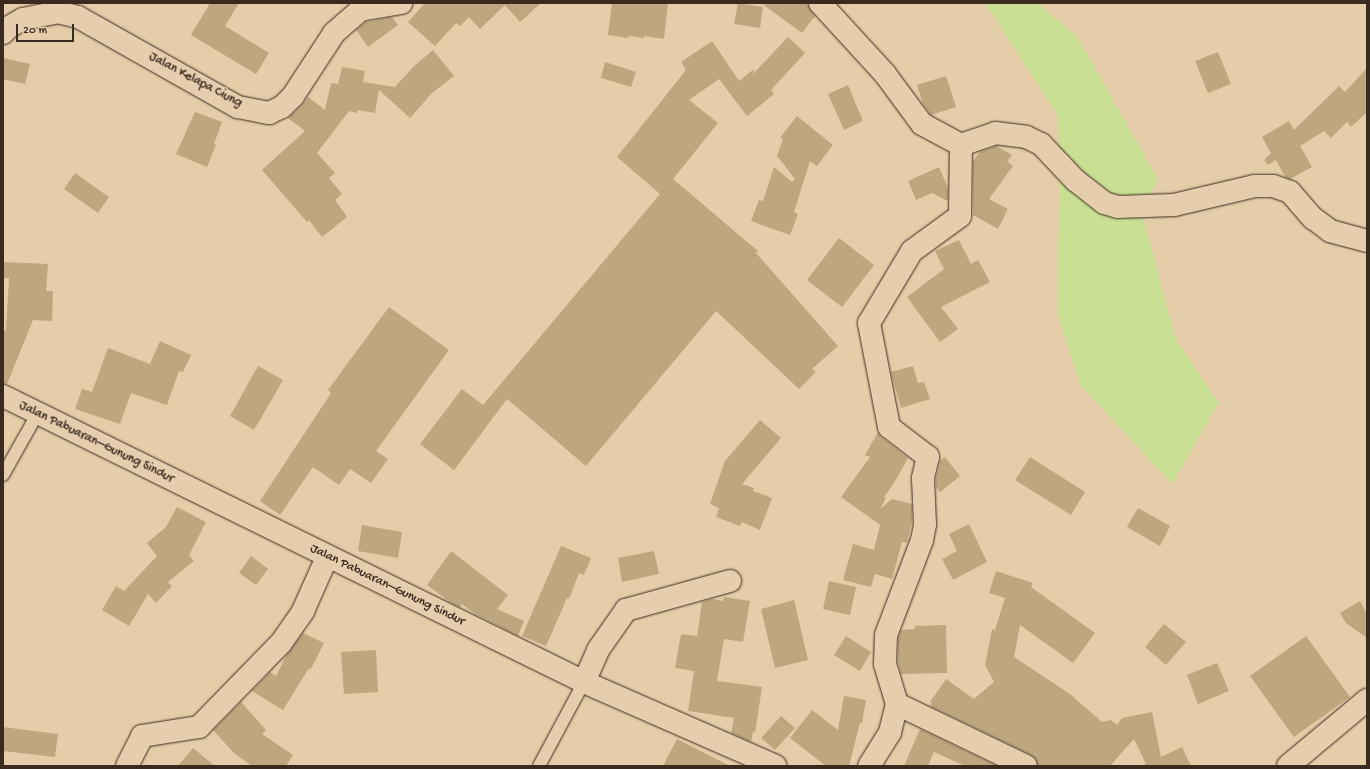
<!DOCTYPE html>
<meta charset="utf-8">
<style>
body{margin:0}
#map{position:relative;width:1370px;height:769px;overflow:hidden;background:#e6cda9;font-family:"Gochi Hand",sans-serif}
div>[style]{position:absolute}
.green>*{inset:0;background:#c8df94}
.building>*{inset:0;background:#bea67e}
.roads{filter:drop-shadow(0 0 1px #3b2a1e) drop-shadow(0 0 1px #3b2a1e)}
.service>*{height:12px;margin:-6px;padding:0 6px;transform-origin:6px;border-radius:6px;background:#e6cdae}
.minor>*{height:22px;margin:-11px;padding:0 11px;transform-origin:11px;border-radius:11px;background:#e6cdae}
.tertiary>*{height:22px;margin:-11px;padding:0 11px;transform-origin:11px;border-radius:11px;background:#e6cdae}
span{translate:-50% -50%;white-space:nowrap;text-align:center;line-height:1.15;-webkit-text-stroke:3px #e6cdae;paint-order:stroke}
.street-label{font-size:13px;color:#3b2a1e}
.frame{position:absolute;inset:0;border:4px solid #3b2a1e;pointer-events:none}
.scale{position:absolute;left:16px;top:24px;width:58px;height:18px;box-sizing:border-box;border:2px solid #3b2a1e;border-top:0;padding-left:5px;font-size:12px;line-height:14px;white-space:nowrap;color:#3b2a1e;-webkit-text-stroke:3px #e6cdae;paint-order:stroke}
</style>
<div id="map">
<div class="green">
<i style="clip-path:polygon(985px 3px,1037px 3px,1077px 37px,1157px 178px,1142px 214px,1175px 338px,1218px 403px,1172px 484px,1080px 385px,1057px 313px,1059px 194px,1058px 116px)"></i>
</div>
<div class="building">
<i style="clip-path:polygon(210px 3px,239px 3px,225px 26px,269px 53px,256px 74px,191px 35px)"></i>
<i style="clip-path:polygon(425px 3px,541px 3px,520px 22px,505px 5px,480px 29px,469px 17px,460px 26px,456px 23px,435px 46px,408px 22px)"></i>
<i style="clip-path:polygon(612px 3px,668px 3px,664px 39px,644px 36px,644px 38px,629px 36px,628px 38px,608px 35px)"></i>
<i style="clip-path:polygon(738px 3px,763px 7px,760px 28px,734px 24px)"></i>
<i style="clip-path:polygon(761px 3px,808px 3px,811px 11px,815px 16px,802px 33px)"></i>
<i style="clip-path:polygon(392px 17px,398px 25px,368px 47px,356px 30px,366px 22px)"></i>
<i style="clip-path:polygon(788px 37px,805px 53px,771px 90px,774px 94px,747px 116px,719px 79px,689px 100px,718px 123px,673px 179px,758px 251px,756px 253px,838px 346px,812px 369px,816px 372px,799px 389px,716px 311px,586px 466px,507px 399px,454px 470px,420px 444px,462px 389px,483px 405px,660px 194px,617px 157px,686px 70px,681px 62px,712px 41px,739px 81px,754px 69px,753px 74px)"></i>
<i style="clip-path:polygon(433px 50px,454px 76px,432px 93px,410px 118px,379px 90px,375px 113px,358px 110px,357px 113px,349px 111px,317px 153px,335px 173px,329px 178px,342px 194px,335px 200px,347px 217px,322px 237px,309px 220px,307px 222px,262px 170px,305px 131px,288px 118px,302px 105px,308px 97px,325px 110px,331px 83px,338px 84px,342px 67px,365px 71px,363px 82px,395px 87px,414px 66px)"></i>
<i style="clip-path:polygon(1218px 52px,1231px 84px,1208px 93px,1195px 61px)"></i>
<i style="clip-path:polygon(3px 58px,30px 64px,25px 84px,3px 79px)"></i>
<i style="clip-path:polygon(605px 62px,636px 72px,631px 87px,601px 78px)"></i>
<i style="clip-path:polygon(1367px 68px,1367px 112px,1351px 127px,1347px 122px,1331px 138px,1324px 131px,1300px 146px,1312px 167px,1290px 179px,1285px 177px,1276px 160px,1268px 165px,1264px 160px,1271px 153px,1262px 137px,1289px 121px,1294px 130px,1339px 86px,1345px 92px)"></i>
<i style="clip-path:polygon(946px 76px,956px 107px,931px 115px,923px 104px,917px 85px)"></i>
<i style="clip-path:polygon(848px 85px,863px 121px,844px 130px,828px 94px)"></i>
<i style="clip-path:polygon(195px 112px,222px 122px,214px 144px,216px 145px,207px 167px,176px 154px)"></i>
<i style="clip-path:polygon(797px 116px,833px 145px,817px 166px,810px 161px,794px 212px,798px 214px,790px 235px,751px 221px,759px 200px,763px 201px,774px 167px,792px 182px,795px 179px,777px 156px,783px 139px,780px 138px)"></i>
<i style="clip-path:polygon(996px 146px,1012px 155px,1007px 161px,1013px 166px,989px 199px,1008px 209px,998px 229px,973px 215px,973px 161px,980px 152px)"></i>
<i style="clip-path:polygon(939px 167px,948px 188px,948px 201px,932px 193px,916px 200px,908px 181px)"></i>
<i style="clip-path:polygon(75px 173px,109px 197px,98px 213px,64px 189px)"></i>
<i style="clip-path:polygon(839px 238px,874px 265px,842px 307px,807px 280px)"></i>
<i style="clip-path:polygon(959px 240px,971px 264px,978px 260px,990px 282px,941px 307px,958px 329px,940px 342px,907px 297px,944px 269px,935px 251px)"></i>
<i style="clip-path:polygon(3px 262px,48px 264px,46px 291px,53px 291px,52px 321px,33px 320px,7px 384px,3px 384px,3px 330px,6px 331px,9px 278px,3px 278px)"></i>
<i style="clip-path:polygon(389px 307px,449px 350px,376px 451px,388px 459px,371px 483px,350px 469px,339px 485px,313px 467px,280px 515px,260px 501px,331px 393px,328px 390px)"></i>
<i style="clip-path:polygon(160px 341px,191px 355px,183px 372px,179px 371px,167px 405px,131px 393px,120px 424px,75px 409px,82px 389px,92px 392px,108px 348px,150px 364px)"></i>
<i style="clip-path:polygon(258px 366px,283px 380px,254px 430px,230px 416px)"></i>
<i style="clip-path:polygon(913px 366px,918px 383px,924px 382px,930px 399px,901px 408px,891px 372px)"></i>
<i style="clip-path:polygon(760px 420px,781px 438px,742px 484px,754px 488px,753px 491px,772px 498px,760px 530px,742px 522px,740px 526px,716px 517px,719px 508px,710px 504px,725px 461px)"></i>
<i style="clip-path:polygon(878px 432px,881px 437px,908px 458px,894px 483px,884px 497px,886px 498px,880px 509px,892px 499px,912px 504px,912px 521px,907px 543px,902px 542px,892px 579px,875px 574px,871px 587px,843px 580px,853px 544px,874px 550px,880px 525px,841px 497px,870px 457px,865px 455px)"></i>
<i style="clip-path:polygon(945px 457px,960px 476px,940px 492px,936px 487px,936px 479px,940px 461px)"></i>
<i style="clip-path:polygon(1030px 457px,1085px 492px,1071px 515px,1015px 480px)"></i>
<i style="clip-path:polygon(177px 507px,206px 522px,189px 555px,194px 561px,168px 582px,172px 586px,156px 603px,148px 594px,129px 626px,102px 610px,116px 586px,124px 591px,157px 556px,147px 543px,166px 527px)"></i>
<i style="clip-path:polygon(1138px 508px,1170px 526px,1160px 546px,1127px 527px)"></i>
<i style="clip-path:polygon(969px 524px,987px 562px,953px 580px,942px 559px,957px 551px,949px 534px)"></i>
<i style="clip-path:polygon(362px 525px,402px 532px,398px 558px,358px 551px)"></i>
<i style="clip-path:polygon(561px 546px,591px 558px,584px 575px,579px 573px,569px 599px,567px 598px,546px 646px,522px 636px)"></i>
<i style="clip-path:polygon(451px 551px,508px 595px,497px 609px,524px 621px,518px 636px,475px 614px,462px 604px,460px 607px,451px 603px,427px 585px)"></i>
<i style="clip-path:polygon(654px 551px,659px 574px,622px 582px,618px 558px)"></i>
<i style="clip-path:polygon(251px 556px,268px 569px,256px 585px,239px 573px)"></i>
<i style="clip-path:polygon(996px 571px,1033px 583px,1031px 587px,1095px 633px,1073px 663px,1020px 625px,1014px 657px,1070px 694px,1102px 722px,1111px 720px,1117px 725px,1122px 718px,1152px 712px,1161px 757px,1182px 747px,1191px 766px,1141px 766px,1146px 764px,1134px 739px,1110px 766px,1038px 766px,1036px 759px,1031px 755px,930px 706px,932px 704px,930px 702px,946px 679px,974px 699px,994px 682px,985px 665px,992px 629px,995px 630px,1005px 598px,989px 593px)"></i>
<i style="clip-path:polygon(829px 581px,856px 587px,850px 615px,823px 609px)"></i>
<i style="clip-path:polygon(724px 597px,750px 601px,743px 642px,724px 639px,717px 681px,762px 687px,755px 733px,753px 731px,751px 742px,731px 733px,734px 718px,688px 711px,694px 671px,675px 668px,681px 634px,697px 636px,702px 602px,712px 599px,723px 601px)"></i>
<i style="clip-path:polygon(794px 600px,808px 660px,775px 668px,761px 609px)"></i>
<i style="clip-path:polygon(1360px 601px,1367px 614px,1367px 638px,1346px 623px,1340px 613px)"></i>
<i style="clip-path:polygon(1164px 624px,1186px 642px,1166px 665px,1145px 647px)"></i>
<i style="clip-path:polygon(946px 625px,947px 673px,901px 674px,898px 662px,898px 638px,901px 630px,915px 629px,915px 626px)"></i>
<i style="clip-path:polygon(303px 633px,324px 643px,311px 669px,309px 668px,283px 710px,252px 691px,270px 672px,276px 676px,286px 656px)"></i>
<i style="clip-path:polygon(846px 636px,871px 652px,860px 671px,834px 655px)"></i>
<i style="clip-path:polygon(1306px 636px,1350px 697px,1294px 737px,1250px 676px)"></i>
<i style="clip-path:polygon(376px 650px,378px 692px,344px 694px,341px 652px)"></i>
<i style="clip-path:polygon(1217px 663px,1229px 691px,1198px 704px,1187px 675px)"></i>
<i style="clip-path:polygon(844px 696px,866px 700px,862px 723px,860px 723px,849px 766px,826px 766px,790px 738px,812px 710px,838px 730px)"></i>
<i style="clip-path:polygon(241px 702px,266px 730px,262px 734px,293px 755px,286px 766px,252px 766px,234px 753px,213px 730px)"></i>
<i style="clip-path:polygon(781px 716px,795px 728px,775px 750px,761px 738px)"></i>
<i style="clip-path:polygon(3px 727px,58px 734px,55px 757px,3px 751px)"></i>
<i style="clip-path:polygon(920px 729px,997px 766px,965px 766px,934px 752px,928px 766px,904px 766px)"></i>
<i style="clip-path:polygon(677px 739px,730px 766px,663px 766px)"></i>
<i style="clip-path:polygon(193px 748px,215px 766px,178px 766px)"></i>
</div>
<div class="roads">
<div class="service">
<i style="left:3px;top:475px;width:71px;rotate:-60.6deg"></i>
<i style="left:539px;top:766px;width:95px;rotate:-61.8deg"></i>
</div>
<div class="minor">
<i style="left:820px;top:3px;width:96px;rotate:47.5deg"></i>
<i style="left:885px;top:74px;width:62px;rotate:53.5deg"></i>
<i style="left:922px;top:124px;width:44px;rotate:28.3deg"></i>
<i style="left:961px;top:145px;width:36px;rotate:-19deg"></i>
<i style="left:995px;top:133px;width:31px;rotate:7deg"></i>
<i style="left:1026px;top:137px;width:17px;rotate:25deg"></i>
<i style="left:1041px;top:144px;width:50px;rotate:46.6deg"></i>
<i style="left:1075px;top:180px;width:37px;rotate:38deg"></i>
<i style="left:1104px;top:203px;width:15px;rotate:16deg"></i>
<i style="left:1118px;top:207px;width:56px;rotate:-2deg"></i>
<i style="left:1174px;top:205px;width:83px;rotate:-13.2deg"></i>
<i style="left:1255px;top:186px;width:18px"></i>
<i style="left:1273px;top:186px;width:18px;rotate:19deg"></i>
<i style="left:1290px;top:192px;width:35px;rotate:49deg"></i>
<i style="left:1313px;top:218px;width:21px;rotate:37deg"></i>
<i style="left:1330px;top:231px;width:38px;rotate:15deg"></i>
<i style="left:3px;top:33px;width:8px;rotate:-45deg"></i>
<i style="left:9px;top:27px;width:16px;rotate:-30deg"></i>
<i style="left:23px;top:19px;width:36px;rotate:-11deg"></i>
<i style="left:58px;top:12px;width:21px;rotate:14deg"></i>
<i style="left:78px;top:17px;width:184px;rotate:29.4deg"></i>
<i style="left:238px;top:107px;width:32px;rotate:11deg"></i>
<i style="left:269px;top:113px;width:14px;rotate:-25deg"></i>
<i style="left:282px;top:107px;width:16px;rotate:-45deg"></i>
<i style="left:293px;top:96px;width:75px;rotate:-56.9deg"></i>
<i style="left:334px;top:33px;width:35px;rotate:-41deg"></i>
<i style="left:360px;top:10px;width:42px;rotate:-9.7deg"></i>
<i style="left:584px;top:682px;width:35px;rotate:-66deg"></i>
<i style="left:598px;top:650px;width:49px;rotate:-55deg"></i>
<i style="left:626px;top:610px;width:108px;rotate:-15.6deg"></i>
<i style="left:897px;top:704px;width:143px;rotate:25.7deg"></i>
<i style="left:127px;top:766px;width:34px;rotate:-63deg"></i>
<i style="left:142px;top:736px;width:58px;rotate:-9deg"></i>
<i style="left:199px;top:727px;width:117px;rotate:-45.7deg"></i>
<i style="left:281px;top:643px;width:39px;rotate:-55deg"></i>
<i style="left:303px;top:611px;width:59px;rotate:-66deg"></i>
<i style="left:869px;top:766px;width:40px;rotate:-58deg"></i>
<i style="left:890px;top:732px;width:29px;rotate:-76deg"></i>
<i style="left:897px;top:704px;width:42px;rotate:-106.7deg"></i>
<i style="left:885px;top:664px;width:29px;rotate:-88deg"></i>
<i style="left:886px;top:635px;width:102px;rotate:-69.2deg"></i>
<i style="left:922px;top:540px;width:16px;rotate:-79deg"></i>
<i style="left:925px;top:524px;width:46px;rotate:-92.5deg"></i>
<i style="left:923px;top:478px;width:22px;rotate:-77deg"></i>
<i style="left:928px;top:457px;width:49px;rotate:-142.4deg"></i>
<i style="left:889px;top:427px;width:106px;rotate:-100.9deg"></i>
<i style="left:869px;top:323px;width:84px;rotate:-59.2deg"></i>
<i style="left:912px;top:251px;width:59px;rotate:-36.1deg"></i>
<i style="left:960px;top:216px;width:71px;rotate:-89.2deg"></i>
</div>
<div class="tertiary">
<i style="left:3px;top:396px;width:648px;rotate:26.21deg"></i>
<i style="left:584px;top:682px;width:209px;rotate:23.7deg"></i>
<i style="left:1288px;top:766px;width:103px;rotate:-39.9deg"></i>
</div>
</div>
<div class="street-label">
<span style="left:195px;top:81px;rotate:28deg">Jalan Kelapa Ciung</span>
<span style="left:96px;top:443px;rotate:26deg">Jalan Pabuaran–Gunung Sindur</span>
<span style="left:387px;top:586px;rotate:26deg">Jalan Pabuaran–Gunung Sindur</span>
</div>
<div class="frame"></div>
<div class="scale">20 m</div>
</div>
